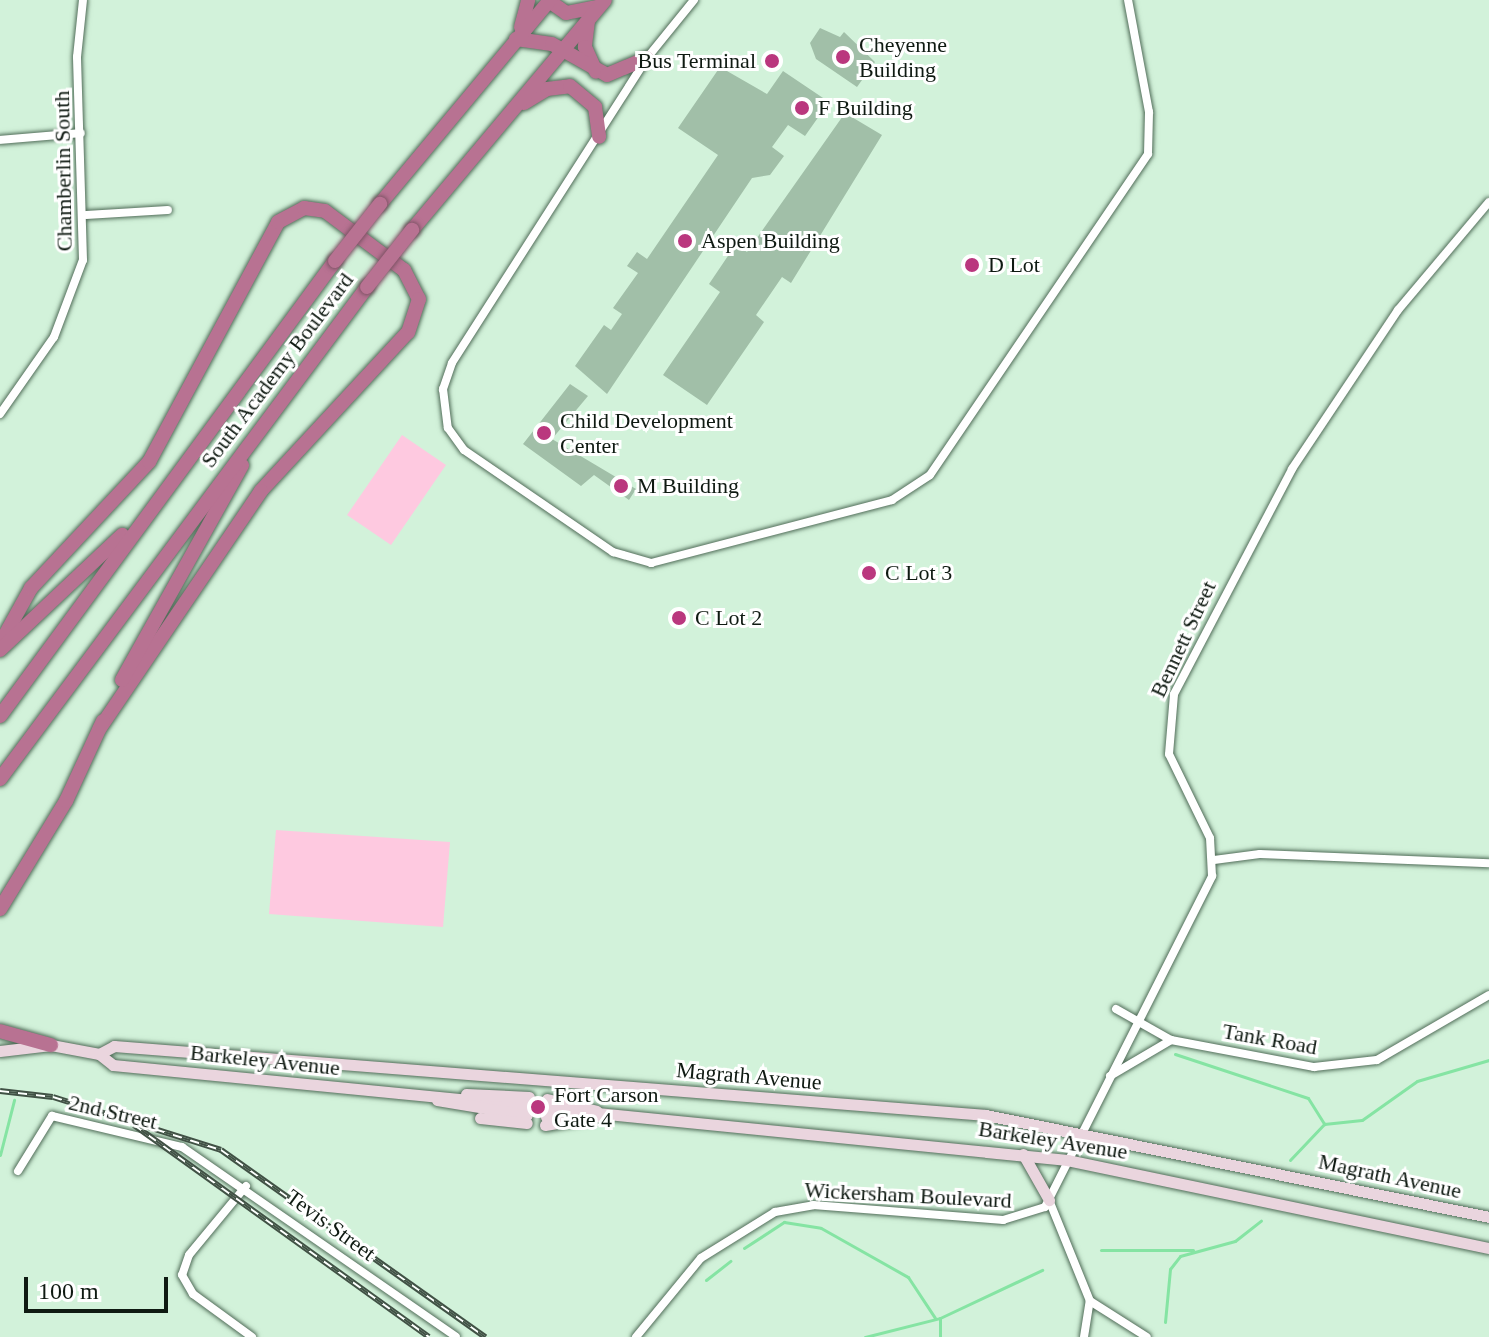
<!DOCTYPE html>
<style>
body{margin:0}
#map{position:relative;width:1489px;height:1337px;overflow:hidden;background:#d2f2da;font-family:Georgia,serif}
div>[style]{position:absolute}
.green>*{inset:0;background:#fec9e0}
.stream>*{height:3px;margin:-1.5px;padding:0 1.5px;transform-origin:1.5px;border-radius:1.5px;background:#85e4a3}
.building>*{inset:0;background:#a1bfa8}
.roads{filter:drop-shadow(0 0 2px #516d59) drop-shadow(0 0 2px #516d59)}
.street>*{height:8px;margin:-4px;padding:0 4px;transform-origin:4px;border-radius:4px;background:#fff}
.secondary>*{height:11px;margin:-5.5px;padding:0 5.5px;transform-origin:5.5px;border-radius:5.5px;background:#ead5de}
.highway>*{height:14px;margin:-7px;padding:0 7px;transform-origin:7px;border-radius:7px;background:#b87292}
.rail>*{height:6px;margin-top:-3px;transform-origin:0;background:repeating-linear-gradient(90deg,#fff 0 9px,#415145 0 18px);box-sizing:border-box;border-block:2px solid #415145}
.bridges{filter:drop-shadow(0 0 2px #7d5365) drop-shadow(0 0 2px #7d5365)}
.highway-bridge>*{height:14px;margin:-7px;padding:0 7px;transform-origin:7px;border-radius:7px;background:#b87292}
.dots>*{width:22px;height:22px;translate:-50% -50%;box-sizing:border-box;border:4px solid #fff;border-radius:50%}
span{translate:-50% -50%;white-space:nowrap;text-align:center;line-height:1.15;-webkit-text-stroke:6px #fff;paint-order:stroke}
.poi-label{font-size:22px;color:#0f1a12}
.left{translate:0 -50%;text-align:left}
.right{translate:-100% -50%;text-align:right}
.street-label{font-size:22px;color:#0f1a12}
.scale{position:absolute;left:24px;top:1277px;width:144px;height:36px;box-sizing:border-box;border:4px solid #0f1a12;border-top:0;padding-left:10px;font-size:24px;line-height:28px;white-space:nowrap;color:#0f1a12;-webkit-text-stroke:6px #fff;paint-order:stroke}
</style>
<div id="map">
<div class="green">
<i style="clip-path:polygon(402px 435px,446px 465px,391px 545px,347px 515px)"></i>
<i style="clip-path:polygon(276px 830px,450px 842px,443px 927px,269px 914px)"></i>
</div>
<div class="stream">
<i style="left:1175px;top:1054px;width:140px;rotate:18.3deg"></i>
<i style="left:1308px;top:1098px;width:31px;rotate:58deg"></i>
<i style="left:0;top:1155px;width:57px;rotate:-75.7deg"></i>
<i style="left:1290px;top:1160px;width:50px;rotate:-46.6deg"></i>
<i style="left:1324px;top:1124px;width:38px;rotate:-6deg"></i>
<i style="left:1362px;top:1120px;width:67px;rotate:-35.3deg"></i>
<i style="left:1417px;top:1081px;width:75px;rotate:-16.3deg"></i>
<i style="left:744px;top:1248px;width:48px;rotate:-33deg"></i>
<i style="left:784px;top:1222px;width:37px;rotate:9deg"></i>
<i style="left:821px;top:1228px;width:100px;rotate:29.4deg"></i>
<i style="left:908px;top:1277px;width:49px;rotate:56.6deg"></i>
<i style="left:1101px;top:1250px;width:92px"></i>
<i style="left:706px;top:1280px;width:31px;rotate:-38deg"></i>
<i style="left:940px;top:1318px;width:19px;rotate:90deg"></i>
<i style="left:1165px;top:1322px;width:53px;rotate:-84.6deg"></i>
<i style="left:1170px;top:1269px;width:16px;rotate:-52deg"></i>
<i style="left:1180px;top:1256px;width:57px;rotate:-15.3deg"></i>
<i style="left:1235px;top:1241px;width:33px;rotate:-38deg"></i>
<i style="left:865px;top:1337px;width:77px;rotate:-14.2deg"></i>
<i style="left:940px;top:1318px;width:113px;rotate:-25.2deg"></i>
</div>
<div class="building">
<i style="clip-path:polygon(820px 28px,840px 37px,844px 32px,875px 62px,857px 87px,816px 59px,810px 43px)"></i>
<i style="clip-path:polygon(720px 67px,767px 94px,783px 71px,829px 102px,805px 136px,788px 125px,772px 147px,784px 156px,770px 175px,752px 178px,607px 394px,575px 366px,604px 325px,611px 330px,622px 314px,613px 308px,638px 273px,627px 266px,637px 252px,647px 259px,718px 155px,678px 128px)"></i>
<i style="clip-path:polygon(845px 113px,882px 135px,791px 283px,782px 277px,756px 315px,764px 322px,707px 405px,663px 375px,720px 292px,709px 284px,736px 244px,747px 252px)"></i>
<i style="clip-path:polygon(570px 384px,588px 396px,552px 439px,636px 489px,629px 500px,594px 475px,581px 486px,523px 444px)"></i>
</div>
<div class="roads">
<div class="street">
<i style="left:694px;top:0;width:75px;rotate:129deg"></i>
<i style="left:647px;top:58px;width:362px;rotate:122.6deg"></i>
<i style="left:452px;top:363px;width:28px;rotate:109deg"></i>
<i style="left:443px;top:389px;width:39px;rotate:83deg"></i>
<i style="left:448px;top:428px;width:27px;rotate:54deg"></i>
<i style="left:464px;top:450px;width:181px;rotate:34.4deg"></i>
<i style="left:613px;top:552px;width:40px;rotate:16deg"></i>
<i style="left:651px;top:563px;width:249px;rotate:-14.6deg"></i>
<i style="left:892px;top:500px;width:45px;rotate:-33.3deg"></i>
<i style="left:930px;top:475px;width:388px;rotate:-55.8deg"></i>
<i style="left:1148px;top:154px;width:42px;rotate:-88.6deg"></i>
<i style="left:1149px;top:112px;width:114px;rotate:-100.6deg"></i>
<i style="left:0;top:140px;width:81px;rotate:-4.9deg"></i>
<i style="left:86px;top:215px;width:82px;rotate:-3.5deg"></i>
<i style="left:0;top:414px;width:94px;rotate:-55deg"></i>
<i style="left:54px;top:337px;width:82px;rotate:-69.4deg"></i>
<i style="left:83px;top:260px;width:203px;rotate:-91.7deg"></i>
<i style="left:77px;top:57px;width:57px;rotate:-84deg"></i>
<i style="left:1214px;top:860px;width:46px;rotate:-7.4deg"></i>
<i style="left:1260px;top:854px;width:229px;rotate:2.3deg"></i>
<i style="left:1116px;top:1009px;width:63px;rotate:29.4deg"></i>
<i style="left:1110px;top:1076px;width:71px;rotate:-30.5deg"></i>
<i style="left:1171px;top:1040px;width:146px;rotate:10.7deg"></i>
<i style="left:1314px;top:1067px;width:63px;rotate:-6.3deg"></i>
<i style="left:1377px;top:1060px;width:129px;rotate:-30.1deg"></i>
<i style="left:18px;top:1171px;width:65px;rotate:-58.3deg"></i>
<i style="left:52px;top:1116px;width:134px;rotate:13.4deg"></i>
<i style="left:182px;top:1147px;width:333px;rotate:34.7deg"></i>
<i style="left:246px;top:1186px;width:89px;rotate:129.6deg"></i>
<i style="left:189px;top:1255px;width:21px;rotate:109deg"></i>
<i style="left:182px;top:1275px;width:22px;rotate:60deg"></i>
<i style="left:193px;top:1294px;width:73px;rotate:36.1deg"></i>
<i style="left:1049px;top:1200px;width:109px;rotate:67.9deg"></i>
<i style="left:1090px;top:1301px;width:67px;rotate:32.3deg"></i>
<i style="left:636px;top:1337px;width:102px;rotate:-50.6deg"></i>
<i style="left:701px;top:1258px;width:87px;rotate:-31.9deg"></i>
<i style="left:775px;top:1212px;width:39px;rotate:-10deg"></i>
<i style="left:813px;top:1205px;width:191px;rotate:4.5deg"></i>
<i style="left:1003px;top:1220px;width:44px;rotate:-17.2deg"></i>
<i style="left:1045px;top:1207px;width:371px;rotate:-63.2deg"></i>
<i style="left:1212px;top:876px;width:38px;rotate:-93deg"></i>
<i style="left:1210px;top:838px;width:93px;rotate:-116deg"></i>
<i style="left:1169px;top:754px;width:60px;rotate:-85.2deg"></i>
<i style="left:1174px;top:694px;width:254px;rotate:-62.3deg"></i>
<i style="left:1292px;top:469px;width:191px;rotate:-56.3deg"></i>
<i style="left:1398px;top:310px;width:141px;rotate:-49.9deg"></i>
<i style="left:1084px;top:1337px;width:36px;rotate:-81deg"></i>
</div>
<div class="secondary">
<i style="left:0;top:1051px;width:51px;rotate:-6.7deg"></i>
<i style="left:51px;top:1045px;width:49px;rotate:10.6deg"></i>
<i style="left:99px;top:1054px;width:17px;rotate:-28deg"></i>
<i style="left:114px;top:1046px;width:875px;rotate:4.52deg"></i>
<i style="left:986px;top:1115px;width:513px;rotate:11.46deg"></i>
<i style="left:99px;top:1054px;width:18px;rotate:38deg"></i>
<i style="left:113px;top:1065px;width:417px;rotate:5.6deg"></i>
<i style="left:466px;top:1094px;width:63px;rotate:2.7deg"></i>
<i style="left:547px;top:1099px;width:51px;rotate:13.5deg"></i>
<i style="left:437px;top:1100px;width:91px;rotate:9.5deg"></i>
<i style="left:547px;top:1108px;width:523px;rotate:5.71deg"></i>
<i style="left:1067px;top:1160px;width:431px;rotate:11.8deg"></i>
<i style="left:546px;top:1117px;width:22px;rotate:3deg"></i>
<i style="left:480px;top:1118px;width:47px;rotate:6.1deg"></i>
<i style="left:545px;top:1125px;width:55px;rotate:-9.5deg"></i>
<i style="left:1023px;top:1154px;width:53px;rotate:60.5deg"></i>
</div>
<div class="highway">
<i style="left:549px;top:1px;width:21px;rotate:35deg"></i>
<i style="left:566px;top:13px;width:32px;rotate:-11deg"></i>
<i style="left:588px;top:21px;width:26px;rotate:97deg"></i>
<i style="left:585px;top:47px;width:27px;rotate:66deg"></i>
<i style="left:521px;top:27px;width:28px;rotate:-75deg"></i>
<i style="left:516px;top:39px;width:36px;rotate:8deg"></i>
<i style="left:552px;top:44px;width:63px;rotate:29.4deg"></i>
<i style="left:607px;top:75px;width:43px;rotate:-23deg"></i>
<i style="left:524px;top:103px;width:27px;rotate:-31deg"></i>
<i style="left:547px;top:89px;width:23px;rotate:-7deg"></i>
<i style="left:570px;top:86px;width:33px;rotate:40deg"></i>
<i style="left:595px;top:107px;width:30px;rotate:82deg"></i>
<i style="left:380px;top:204px;width:266px;rotate:-50.2deg"></i>
<i style="left:412px;top:230px;width:300px;rotate:-50deg"></i>
<i style="left:0;top:644px;width:64px;rotate:-61deg"></i>
<i style="left:31px;top:588px;width:173px;rotate:-46.9deg"></i>
<i style="left:149px;top:462px;width:272px;rotate:-61.7deg"></i>
<i style="left:278px;top:222px;width:30px;rotate:-28deg"></i>
<i style="left:304px;top:208px;width:21px;rotate:8deg"></i>
<i style="left:325px;top:211px;width:99px;rotate:36.8deg"></i>
<i style="left:404px;top:270px;width:33px;rotate:63deg"></i>
<i style="left:419px;top:299px;width:35px;rotate:108deg"></i>
<i style="left:408px;top:332px;width:217px;rotate:132.8deg"></i>
<i style="left:261px;top:491px;width:287px;rotate:124.2deg"></i>
<i style="left:0;top:650px;width:168px;rotate:-43.3deg"></i>
<i style="left:122px;top:680px;width:246px;rotate:-60.8deg"></i>
<i style="left:0;top:716px;width:565px;rotate:-53.64deg"></i>
<i style="left:0;top:779px;width:614px;rotate:-53.28deg"></i>
<i style="left:0;top:909px;width:127px;rotate:-58.6deg"></i>
<i style="left:66px;top:801px;width:88px;rotate:-65.2deg"></i>
<i style="left:0;top:1031px;width:53px;rotate:15.4deg"></i>
</div>
</div>
<div class="rail">
<i style="left:0;top:1091px;width:53px;rotate:6.5deg"></i>
<i style="left:53px;top:1097px;width:176px;rotate:17.5deg"></i>
<i style="left:221px;top:1150px;width:324px;rotate:35.3deg"></i>
<i style="left:134px;top:1125px;width:363px;rotate:35.7deg"></i>
</div>
<div class="bridges">
<div class="highway-bridge">
<i style="left:335px;top:261px;width:73px;rotate:-51.7deg"></i>
<i style="left:367px;top:287px;width:73px;rotate:-51.7deg"></i>
</div>
</div>
<div class="dots">
<i style="left:843px;top:57px;background:#ba377e"></i>
<i style="left:772px;top:61px;background:#ba377e"></i>
<i style="left:802px;top:108px;background:#ba377e"></i>
<i style="left:685px;top:241px;background:#ba377e"></i>
<i style="left:972px;top:265px;background:#ba377e"></i>
<i style="left:544px;top:433px;background:#ba377e"></i>
<i style="left:621px;top:486px;background:#ba377e"></i>
<i style="left:869px;top:573px;background:#ba377e"></i>
<i style="left:679px;top:618px;background:#ba377e"></i>
<i style="left:538px;top:1107px;background:#ba377e"></i>
</div>
<div class="poi-label">
<span class="left" style="left:859px;top:57px">Cheyenne<br>Building</span>
<span class="right" style="left:756px;top:61px">Bus Terminal</span>
<span class="left" style="left:818px;top:108px">F Building</span>
<span class="left" style="left:701px;top:241px">Aspen Building</span>
<span class="left" style="left:988px;top:265px">D Lot</span>
<span class="left" style="left:560px;top:433px">Child Development<br>Center</span>
<span class="left" style="left:637px;top:486px">M Building</span>
<span class="left" style="left:885px;top:573px">C Lot 3</span>
<span class="left" style="left:695px;top:618px">C Lot 2</span>
<span class="left" style="left:554px;top:1107px">Fort Carson<br>Gate 4</span>
</div>
<div class="street-label">
<span style="left:63px;top:171px;rotate:-91deg">Chamberlin South</span>
<span style="left:277px;top:370px;rotate:-53deg">South Academy Boulevard</span>
<span style="left:1183px;top:639px;rotate:-65deg">Bennett Street</span>
<span style="left:1270px;top:1039px;rotate:10deg">Tank Road</span>
<span style="left:265px;top:1060px;rotate:6deg">Barkeley Avenue</span>
<span style="left:749px;top:1076px;rotate:5deg">Magrath Avenue</span>
<span style="left:113px;top:1112px;rotate:13deg">2nd Street</span>
<span style="left:1053px;top:1140px;rotate:9deg">Barkeley Avenue</span>
<span style="left:1390px;top:1176px;rotate:12deg">Magrath Avenue</span>
<span style="left:908px;top:1195px;rotate:3deg">Wickersham Boulevard</span>
<span style="left:331px;top:1225px;rotate:36deg">Tevis Street</span>
</div>
<div class="scale">100 m</div>
</div>
